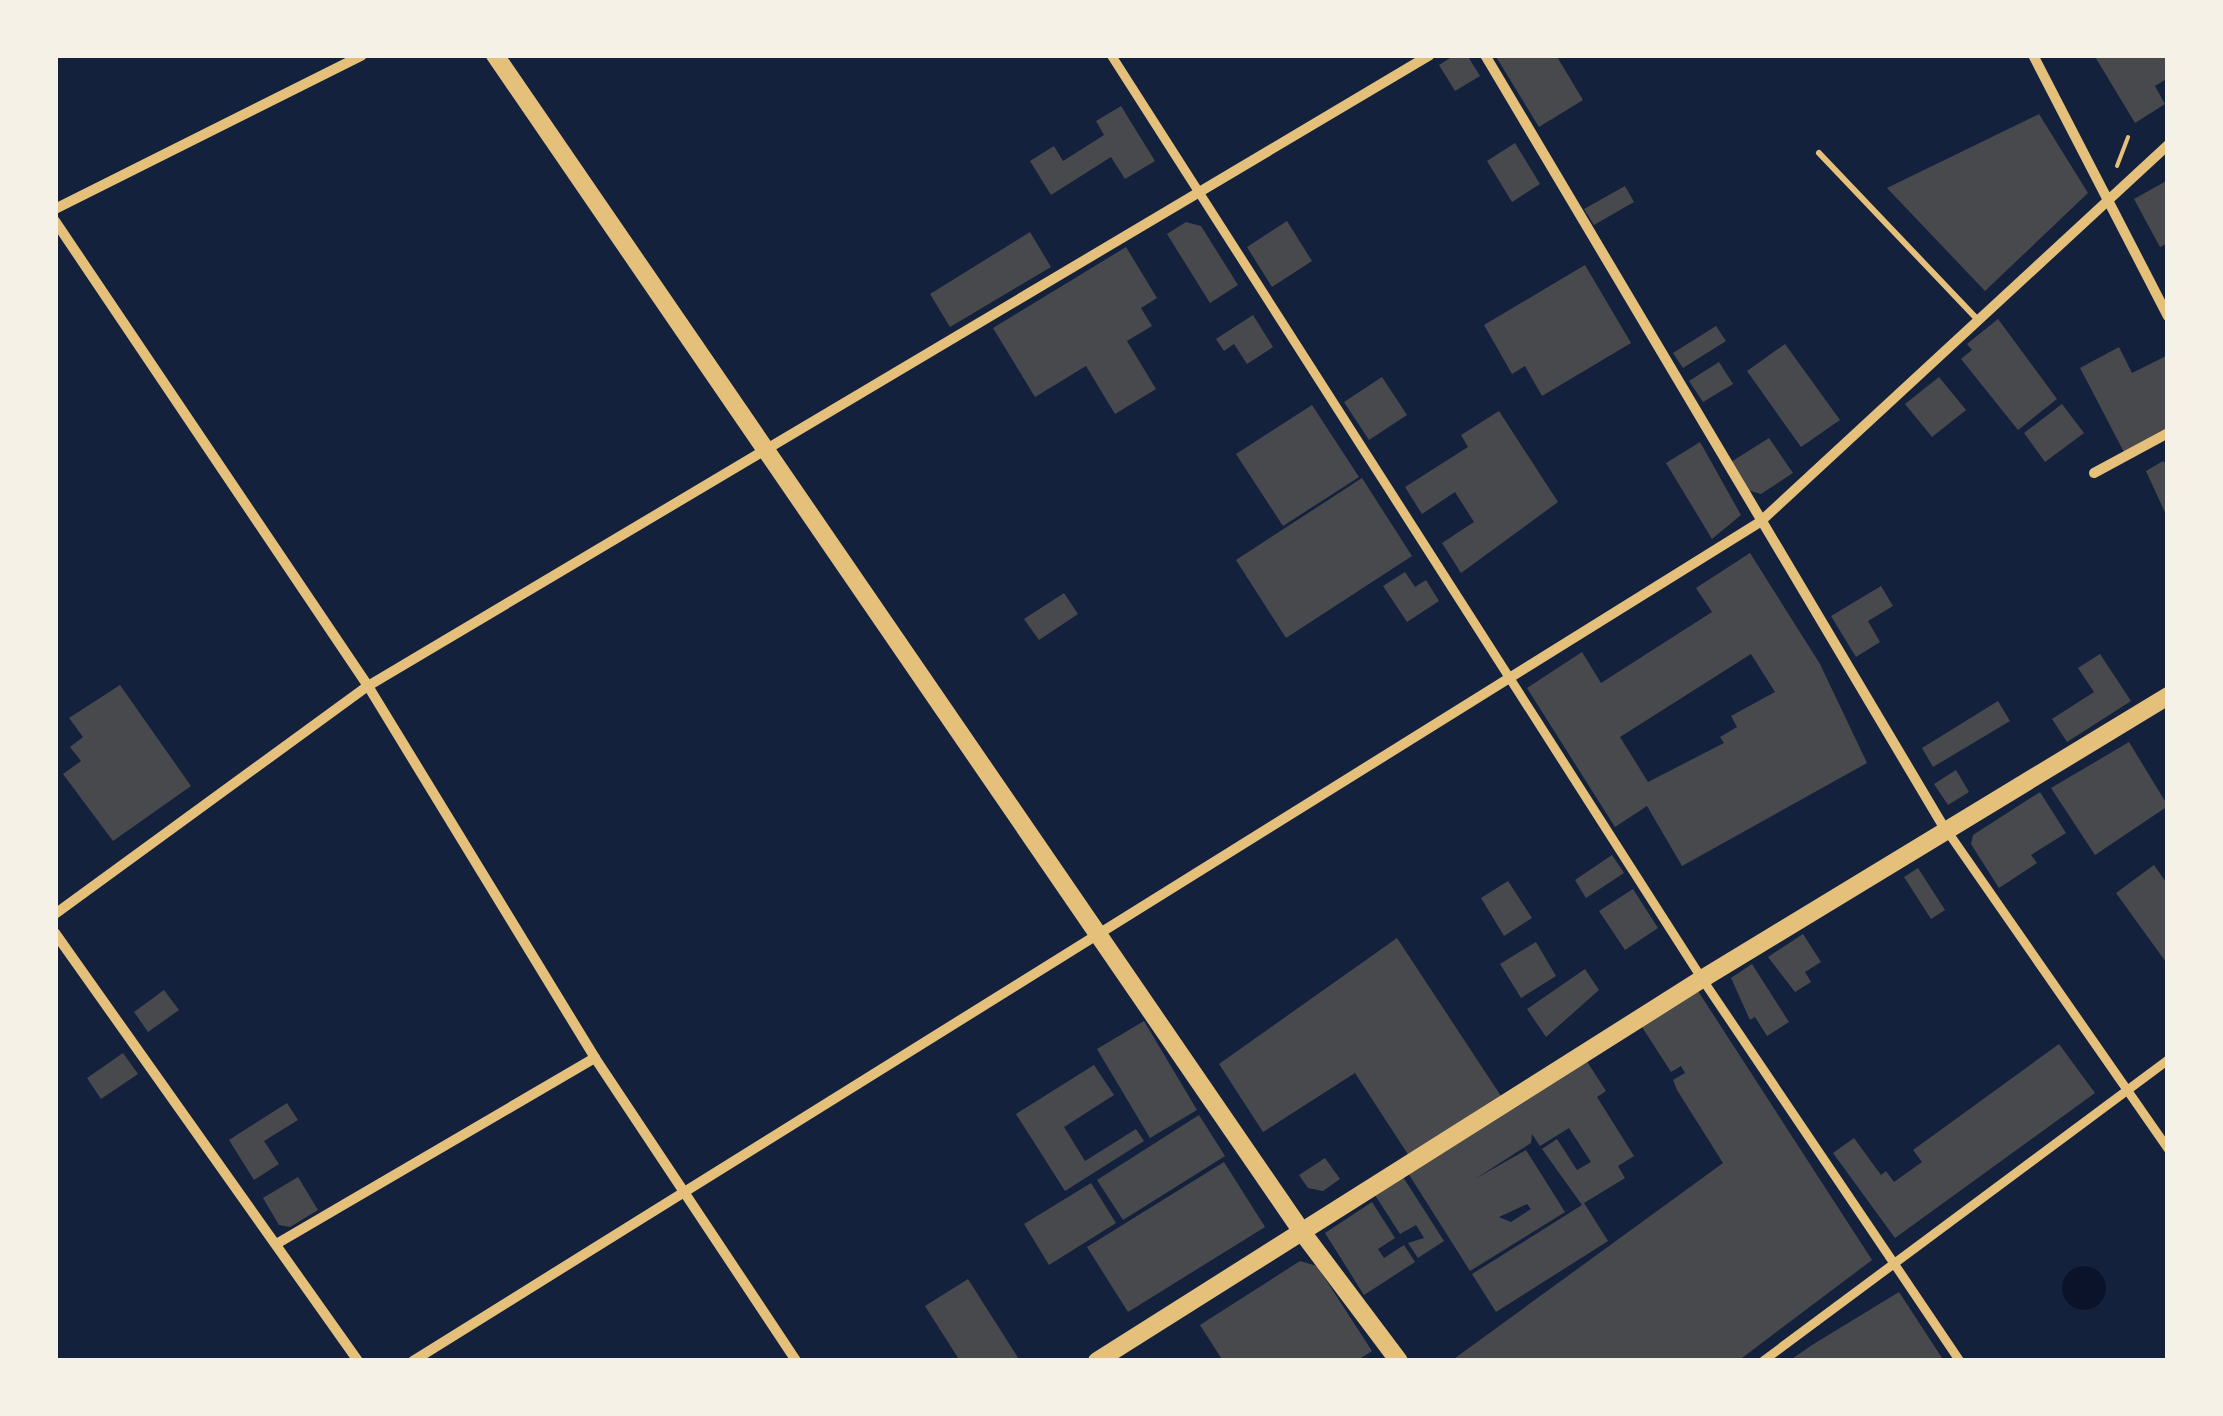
<!DOCTYPE html>
<style>
body{margin:0}
#map{position:relative;width:2223px;height:1416px;overflow:hidden;background:#14213d;font-family:"Roboto Serif",serif}
div>[style]{position:absolute}
.water>*{inset:0;background:#0b132b}
.round{border-radius:50%}
.building>*{inset:0;background:#48494c}
.path>*{height:4px;margin:-2px;padding:0 2px;transform-origin:2px;border-radius:2px;background:#e5c07b}
.service>*{height:6px;margin:-3px;padding:0 3px;transform-origin:3px;border-radius:3px;background:#e5c07b}
.pedestrian>*{height:9px;margin:-4.5px;padding:0 4.5px;transform-origin:4.5px;border-radius:4.5px;background:#e5c07b}
.minor>*{height:10px;margin:-5px;padding:0 5px;transform-origin:5px;border-radius:5px;background:#e5c07b}
.tertiary>*{height:18px;margin:-9px;padding:0 9px;transform-origin:9px;border-radius:9px;background:#e5c07b}
span{translate:-50% -50%;white-space:nowrap;text-align:center;line-height:1.15;-webkit-text-stroke:10px #f6f1e7;paint-order:stroke}
.frame{position:absolute;inset:0;border:58px solid #f6f1e7;pointer-events:none}
</style>
<div id="map">
<div class="water">
<i class="round" style="left:2062px;top:1266px;width:44px;height:44px"></i>
</div>
<div class="building">
<i style="clip-path:polygon(1455px 55px,1467px 55px,1480px 76px,1455px 91px,1439px 65px)"></i>
<i style="clip-path:polygon(1495px 55px,1556px 55px,1583px 100px,1539px 127px)"></i>
<i style="clip-path:polygon(2094px 55px,2168px 55px,2168px 78px,2155px 86px,2165px 104px,2135px 123px)"></i>
<i style="clip-path:polygon(1121px 106px,1155px 161px,1125px 179px,1111px 157px,1051px 195px,1030px 161px,1054px 146px,1063px 161px,1104px 135px,1096px 121px)"></i>
<i style="clip-path:polygon(2039px 114px,2088px 193px,1985px 291px,1887px 188px)"></i>
<i style="clip-path:polygon(1515px 143px,1540px 184px,1512px 202px,1487px 161px)"></i>
<i style="clip-path:polygon(2168px 180px,2168px 243px,2160px 247px,2134px 199px)"></i>
<i style="clip-path:polygon(1625px 186px,1634px 202px,1594px 225px,1584px 209px)"></i>
<i style="clip-path:polygon(1287px 221px,1312px 261px,1272px 287px,1247px 247px)"></i>
<i style="clip-path:polygon(1186px 222px,1201px 226px,1238px 285px,1210px 303px,1167px 234px)"></i>
<i style="clip-path:polygon(1030px 232px,1051px 267px,950px 327px,930px 294px)"></i>
<i style="clip-path:polygon(1126px 247px,1157px 298px,1141px 308px,1152px 326px,1127px 341px,1156px 389px,1115px 414px,1086px 366px,1035px 397px,993px 328px)"></i>
<i style="clip-path:polygon(1585px 265px,1631px 343px,1542px 396px,1525px 366px,1512px 374px,1484px 325px)"></i>
<i style="clip-path:polygon(1253px 315px,1273px 347px,1247px 364px,1234px 344px,1224px 351px,1216px 339px)"></i>
<i style="clip-path:polygon(1998px 319px,2057px 399px,2018px 430px,1961px 359px,1972px 350px,1967px 344px)"></i>
<i style="clip-path:polygon(1716px 326px,1726px 341px,1683px 368px,1673px 353px)"></i>
<i style="clip-path:polygon(1785px 344px,1840px 420px,1801px 447px,1747px 371px)"></i>
<i style="clip-path:polygon(2119px 347px,2132px 373px,2168px 355px,2168px 432px,2125px 454px,2080px 368px)"></i>
<i style="clip-path:polygon(1719px 362px,1733px 384px,1703px 402px,1689px 381px)"></i>
<i style="clip-path:polygon(1382px 377px,1407px 415px,1369px 440px,1344px 402px)"></i>
<i style="clip-path:polygon(1939px 377px,1966px 410px,1932px 437px,1905px 404px)"></i>
<i style="clip-path:polygon(2062px 404px,2084px 433px,2045px 462px,2024px 433px)"></i>
<i style="clip-path:polygon(1312px 405px,1359px 477px,1283px 526px,1236px 454px)"></i>
<i style="clip-path:polygon(1499px 411px,1558px 502px,1461px 573px,1442px 543px,1474px 522px,1455px 492px,1422px 514px,1405px 487px,1468px 447px,1461px 435px)"></i>
<i style="clip-path:polygon(1769px 438px,1793px 473px,1761px 494px,1747px 490px,1731px 462px)"></i>
<i style="clip-path:polygon(1700px 442px,1741px 515px,1712px 539px,1666px 463px)"></i>
<i style="clip-path:polygon(2163px 461px,2168px 466px,2168px 519px,2146px 471px)"></i>
<i style="clip-path:polygon(1362px 478px,1412px 556px,1286px 638px,1236px 560px)"></i>
<i style="clip-path:polygon(evenodd,1750px 553px,1820px 664px,1867px 763px,1682px 866px,1647px 806px,1615px 827px,1527px 688px,1582px 652px,1601px 683px,1712px 612px,1696px 588px,1750px 553px,1751px 654px,1775px 692px,1731px 716px,1737px 727px,1720px 737px,1724px 743px,1648px 782px,1620px 737px,1751px 654px)"></i>
<i style="clip-path:polygon(1405px 572px,1415px 587px,1426px 580px,1439px 601px,1407px 622px,1383px 586px)"></i>
<i style="clip-path:polygon(1881px 586px,1893px 606px,1868px 621px,1880px 642px,1856px 657px,1831px 616px)"></i>
<i style="clip-path:polygon(1064px 593px,1078px 614px,1039px 640px,1024px 619px)"></i>
<i style="clip-path:polygon(2100px 654px,2131px 701px,2067px 742px,2052px 719px,2094px 692px,2078px 668px)"></i>
<i style="clip-path:polygon(120px 685px,191px 786px,113px 841px,63px 774px,81px 761px,70px 747px,83px 737px,69px 718px)"></i>
<i style="clip-path:polygon(1998px 701px,2010px 721px,1933px 767px,1922px 748px)"></i>
<i style="clip-path:polygon(2129px 742px,2168px 806px,2095px 855px,2051px 788px)"></i>
<i style="clip-path:polygon(1956px 770px,1969px 792px,1948px 805px,1934px 784px)"></i>
<i style="clip-path:polygon(2040px 792px,2066px 833px,2031px 855px,2037px 863px,1999px 888px,1971px 844px,1973px 835px)"></i>
<i style="clip-path:polygon(1612px 855px,1624px 873px,1586px 898px,1575px 880px)"></i>
<i style="clip-path:polygon(2154px 865px,2168px 885px,2168px 965px,2116px 893px)"></i>
<i style="clip-path:polygon(1918px 868px,1945px 910px,1931px 919px,1904px 877px)"></i>
<i style="clip-path:polygon(1508px 881px,1532px 918px,1504px 936px,1481px 898px)"></i>
<i style="clip-path:polygon(1633px 889px,1658px 928px,1625px 950px,1599px 911px)"></i>
<i style="clip-path:polygon(1803px 934px,1821px 962px,1805px 972px,1811px 982px,1795px 992px,1768px 957px)"></i>
<i style="clip-path:polygon(1397px 938px,1501px 1096px,1409px 1156px,1355px 1073px,1263px 1132px,1219px 1064px)"></i>
<i style="clip-path:polygon(1536px 942px,1556px 976px,1521px 998px,1500px 964px)"></i>
<i style="clip-path:polygon(1752px 964px,1789px 1022px,1767px 1036px,1755px 1017px,1750px 1020px,1731px 978px)"></i>
<i style="clip-path:polygon(1585px 969px,1599px 990px,1546px 1037px,1527px 1009px)"></i>
<i style="clip-path:polygon(164px 990px,179px 1010px,148px 1032px,134px 1012px)"></i>
<i style="clip-path:polygon(1698px 991px,1872px 1260px,1738px 1361px,1451px 1361px,1723px 1163px,1677px 1090px,1673px 1080px,1685px 1073px,1681px 1066px,1671px 1072px,1642px 1027px)"></i>
<i style="clip-path:polygon(1144px 1021px,1197px 1110px,1150px 1138px,1097px 1049px)"></i>
<i style="clip-path:polygon(2059px 1044px,2095px 1093px,1895px 1238px,1833px 1153px,1854px 1138px,1881px 1175px,1886px 1171px,1894px 1182px,1922px 1162px,1913px 1150px)"></i>
<i style="clip-path:polygon(123px 1053px,138px 1074px,101px 1099px,87px 1078px)"></i>
<i style="clip-path:polygon(evenodd,1586px 1060px,1606px 1091px,1597px 1097px,1634px 1156px,1618px 1166px,1625px 1178px,1584px 1203px,1608px 1241px,1496px 1312px,1472px 1274px,1582px 1205px,1542px 1149px,1557px 1139px,1577px 1170px,1591px 1162px,1569px 1128px,1540px 1146px,1532px 1134px,1531px 1143px,1475px 1179px,1526px 1150px,1565px 1212px,1470px 1271px,1408px 1173px,1586px 1060px,1527px 1204px,1531px 1209px,1511px 1222px,1499px 1217px,1527px 1204px)"></i>
<i style="clip-path:polygon(1094px 1065px,1114px 1095px,1064px 1127px,1085px 1161px,1136px 1129px,1144px 1141px,1065px 1191px,1016px 1114px)"></i>
<i style="clip-path:polygon(287px 1103px,298px 1120px,264px 1141px,279px 1164px,254px 1180px,229px 1140px)"></i>
<i style="clip-path:polygon(1199px 1115px,1225px 1156px,1123px 1220px,1097px 1180px)"></i>
<i style="clip-path:polygon(1325px 1158px,1340px 1179px,1323px 1191px,1308px 1188px,1299px 1175px)"></i>
<i style="clip-path:polygon(1224px 1162px,1265px 1227px,1128px 1312px,1087px 1247px)"></i>
<i style="clip-path:polygon(298px 1177px,318px 1210px,290px 1227px,279px 1225px,263px 1198px)"></i>
<i style="clip-path:polygon(1403px 1177px,1444px 1241px,1418px 1258px,1408px 1243px,1424px 1238px,1416px 1225px,1400px 1234px,1375px 1195px)"></i>
<i style="clip-path:polygon(1091px 1183px,1116px 1223px,1049px 1265px,1024px 1224px)"></i>
<i style="clip-path:polygon(1372px 1202px,1395px 1238px,1378px 1249px,1384px 1258px,1404px 1245px,1415px 1262px,1364px 1295px,1325px 1233px)"></i>
<i style="clip-path:polygon(1300px 1261px,1317px 1266px,1372px 1351px,1356px 1361px,1223px 1361px,1200px 1325px)"></i>
<i style="clip-path:polygon(968px 1279px,1020px 1361px,960px 1361px,925px 1306px)"></i>
<i style="clip-path:polygon(1899px 1292px,1944px 1361px,1789px 1361px,1812px 1345px)"></i>
</div>
<div class="path">
<i style="left:2117px;top:166px;width:31px;rotate:-69deg"></i>
</div>
<div class="service">
<i style="left:1819px;top:153px;width:229px;rotate:46.4deg"></i>
</div>
<div class="pedestrian">
<i style="left:1111px;top:55px;width:1097px;rotate:57.4deg"></i>
<i style="left:1702px;top:979px;width:461px;rotate:56deg"></i>
<i style="left:1947px;top:831px;width:387px;rotate:55.2deg"></i>
<i style="left:1762px;top:1361px;width:506px;rotate:-36.64deg"></i>
</div>
<div class="minor">
<i style="left:1485px;top:55px;width:900px;rotate:59.28deg"></i>
<i style="left:2033px;top:55px;width:294px;rotate:62.7deg"></i>
<i style="left:55px;top:209px;width:343px;rotate:-26.6deg"></i>
<i style="left:55px;top:221px;width:561px;rotate:56.05deg"></i>
<i style="left:368px;top:686px;width:436px;rotate:58.6deg"></i>
<i style="left:595px;top:1058px;width:364px;rotate:56.4deg"></i>
<i style="left:2094px;top:473px;width:84px;rotate:-28.4deg"></i>
<i style="left:55px;top:914px;width:387px;rotate:-36.1deg"></i>
<i style="left:368px;top:686px;width:1235px;rotate:-30.72deg"></i>
<i style="left:55px;top:933px;width:524px;rotate:54.7deg"></i>
<i style="left:278px;top:1243px;width:367px;rotate:-30.3deg"></i>
<i style="left:413px;top:1361px;width:1587px;rotate:-31.92deg"></i>
<i style="left:1760px;top:522px;width:556px;rotate:-42.74deg"></i>
</div>
<div class="tertiary">
<i style="left:495px;top:55px;width:1427px;rotate:55.56deg"></i>
<i style="left:1302px;top:1232px;width:161px;rotate:53.1deg"></i>
<i style="left:1097px;top:1361px;width:716px;rotate:-32.27deg"></i>
<i style="left:1702px;top:979px;width:545px;rotate:-31.27deg"></i>
</div>
<div class="frame"></div>
</div>
